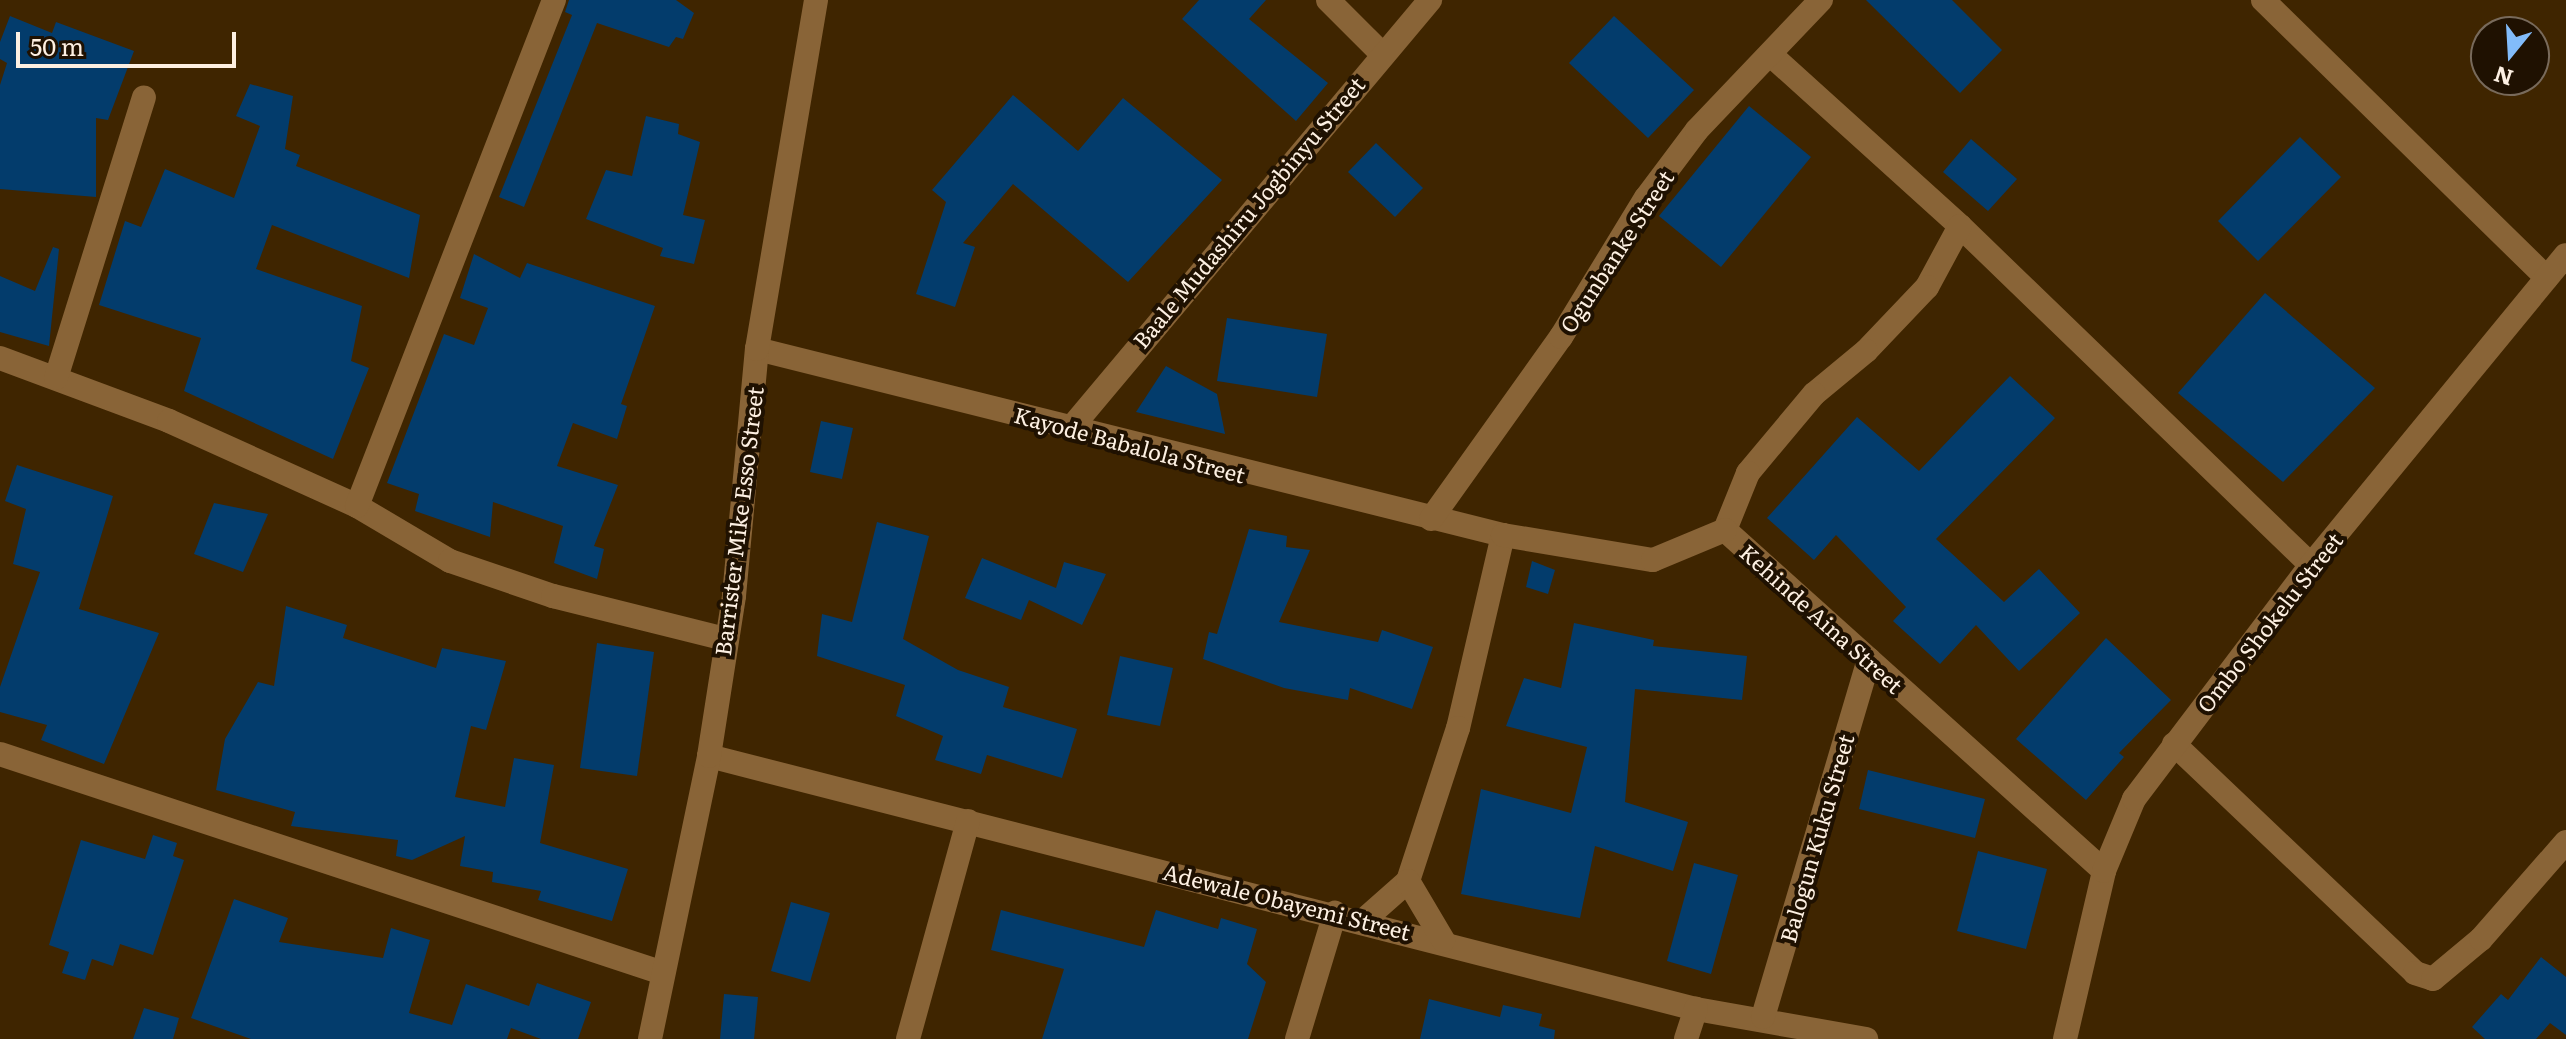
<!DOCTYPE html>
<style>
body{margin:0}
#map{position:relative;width:2566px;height:1039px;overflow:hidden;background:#3f2500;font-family:Literata,serif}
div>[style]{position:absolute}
.building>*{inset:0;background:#033c6c}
.street>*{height:24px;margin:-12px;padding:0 12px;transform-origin:12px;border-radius:12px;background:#896437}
span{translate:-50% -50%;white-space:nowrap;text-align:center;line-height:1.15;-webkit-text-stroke:8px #1f1101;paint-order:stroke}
.street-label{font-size:22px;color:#fdf0e2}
.north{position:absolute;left:2470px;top:16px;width:80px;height:80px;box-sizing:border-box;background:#1f1101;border:2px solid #786a5b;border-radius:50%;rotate:198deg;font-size:22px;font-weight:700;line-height:32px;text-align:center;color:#fdf0e2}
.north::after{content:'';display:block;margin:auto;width:28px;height:36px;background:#82bcfa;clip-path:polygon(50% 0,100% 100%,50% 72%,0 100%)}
.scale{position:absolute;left:16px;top:32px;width:220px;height:36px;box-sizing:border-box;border:4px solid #fdf0e2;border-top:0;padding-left:10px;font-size:24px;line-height:28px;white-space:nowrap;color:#fdf0e2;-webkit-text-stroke:6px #1f1101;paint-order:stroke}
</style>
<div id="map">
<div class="building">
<i style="clip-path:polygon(569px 0,676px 0,694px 13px,683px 39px,676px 37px,669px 47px,597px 23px,524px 207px,499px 197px,572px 15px,565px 12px)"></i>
<i style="clip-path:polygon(1199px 0,1266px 0,1249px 19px,1328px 83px,1296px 121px,1182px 19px)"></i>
<i style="clip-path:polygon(1866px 0,1952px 0,2002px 50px,1960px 93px)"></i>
<i style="clip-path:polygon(10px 16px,52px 33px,56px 22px,134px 51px,108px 120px,96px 118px,96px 197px,0 189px,0 85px,7px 63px,0 59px,0 42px)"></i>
<i style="clip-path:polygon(1614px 16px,1694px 90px,1648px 138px,1569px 63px)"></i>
<i style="clip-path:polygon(250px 84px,293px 96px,285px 149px,300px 155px,296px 166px,420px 215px,409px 278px,272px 225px,256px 269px,362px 306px,351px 361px,369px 368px,333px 459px,184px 391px,201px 338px,99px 305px,125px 221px,141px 227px,165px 169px,234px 198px,260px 126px,236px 116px)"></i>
<i style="clip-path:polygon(1013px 95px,1078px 151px,1123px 98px,1222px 180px,1128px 282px,1013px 184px,963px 243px,975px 247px,955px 307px,916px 294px,946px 202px,932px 190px)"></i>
<i style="clip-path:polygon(1749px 106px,1811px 157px,1721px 267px,1659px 216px)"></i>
<i style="clip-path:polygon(646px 116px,679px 124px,678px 134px,700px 142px,683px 215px,705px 220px,694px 264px,660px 256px,663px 248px,586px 219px,606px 170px,632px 176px)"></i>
<i style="clip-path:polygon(2300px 137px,2341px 177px,2258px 261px,2218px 221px)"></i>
<i style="clip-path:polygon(1971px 139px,2017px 179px,1988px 211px,1943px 172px)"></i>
<i style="clip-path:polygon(1376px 143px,1423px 188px,1395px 217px,1348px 172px)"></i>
<i style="clip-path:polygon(53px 247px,59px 249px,49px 346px,0 332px,0 276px,35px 291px)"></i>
<i style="clip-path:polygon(474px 254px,520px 278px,527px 263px,655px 306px,621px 404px,627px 406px,617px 439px,573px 423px,557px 466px,618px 485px,594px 546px,604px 549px,597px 579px,554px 563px,563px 526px,493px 502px,490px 537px,415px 511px,419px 494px,387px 483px,444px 334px,474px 345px,488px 308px,460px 298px)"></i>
<i style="clip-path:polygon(2265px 293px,2375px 388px,2283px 482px,2178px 393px)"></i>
<i style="clip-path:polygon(1227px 318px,1327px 334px,1317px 397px,1217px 381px)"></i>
<i style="clip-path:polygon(1166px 366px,1217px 394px,1225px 434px,1136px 412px)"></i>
<i style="clip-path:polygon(2010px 376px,2055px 418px,1936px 539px,2004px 602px,2039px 569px,2080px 613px,2019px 671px,1976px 625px,1940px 664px,1893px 621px,1906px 607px,1836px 535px,1814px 560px,1767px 518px,1857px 417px,1919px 471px)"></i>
<i style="clip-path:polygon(821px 421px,853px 428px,842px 479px,810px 472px)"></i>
<i style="clip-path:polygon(17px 465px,113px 496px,79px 609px,159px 633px,104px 764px,41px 740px,47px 725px,0 712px,0 687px,40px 572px,13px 564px,26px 509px,5px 501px)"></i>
<i style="clip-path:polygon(214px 503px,268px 514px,243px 572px,194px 554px)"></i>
<i style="clip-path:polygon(877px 522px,929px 536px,903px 639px,958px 670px,1009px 687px,1003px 707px,1077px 729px,1062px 778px,987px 755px,981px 774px,935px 760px,943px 736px,896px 716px,905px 685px,817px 656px,822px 614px,852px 622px)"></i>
<i style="clip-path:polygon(1249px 529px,1287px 536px,1286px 547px,1310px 550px,1279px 622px,1378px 642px,1382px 630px,1433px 647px,1412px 709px,1350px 688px,1348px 700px,1284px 688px,1203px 659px,1209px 632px,1217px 634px)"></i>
<i style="clip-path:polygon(982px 558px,1056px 588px,1064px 562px,1106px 574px,1082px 625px,1029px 600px,1021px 620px,965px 598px)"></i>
<i style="clip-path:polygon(1532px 561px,1555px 570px,1548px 594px,1526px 587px)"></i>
<i style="clip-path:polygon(286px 606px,347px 625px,343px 638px,436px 668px,442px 648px,506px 661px,486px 730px,471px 726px,455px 797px,505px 807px,514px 758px,554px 765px,540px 843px,628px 869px,612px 921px,538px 900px,541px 891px,492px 882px,493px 872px,460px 866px,465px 836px,412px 860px,396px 856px,398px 840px,291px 826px,295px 812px,216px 790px,225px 739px,258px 682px,274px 686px)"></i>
<i style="clip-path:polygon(1574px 623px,1654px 640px,1653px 646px,1747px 656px,1742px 700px,1635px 689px,1625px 802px,1688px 822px,1673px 871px,1595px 846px,1580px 918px,1461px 894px,1481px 789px,1571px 813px,1587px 747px,1506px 726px,1524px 678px,1561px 688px)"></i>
<i style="clip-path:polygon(2106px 638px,2171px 700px,2119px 753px,2124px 757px,2086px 800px,2016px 739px)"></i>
<i style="clip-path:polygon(597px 643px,654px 652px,637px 776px,580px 768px)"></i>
<i style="clip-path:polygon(1120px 656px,1173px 668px,1160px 726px,1107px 715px)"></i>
<i style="clip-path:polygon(1868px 770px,1985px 799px,1975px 838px,1859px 809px)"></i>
<i style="clip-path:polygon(153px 835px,177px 843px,173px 856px,184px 860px,153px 955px,120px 944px,113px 966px,92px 959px,85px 980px,62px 973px,69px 952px,49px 945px,81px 840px,145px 859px)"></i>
<i style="clip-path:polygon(1978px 851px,2047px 869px,2026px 949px,1957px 931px)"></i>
<i style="clip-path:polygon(1694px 863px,1738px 875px,1711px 974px,1667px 961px)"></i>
<i style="clip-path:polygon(234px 899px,288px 918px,279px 942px,383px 958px,391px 928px,430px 940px,409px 1013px,452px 1025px,466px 984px,529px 1006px,537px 983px,591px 1002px,578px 1039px,541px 1039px,511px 1028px,507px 1039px,251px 1039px,191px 1018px)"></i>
<i style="clip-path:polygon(791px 902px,830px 913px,810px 982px,771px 971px)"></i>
<i style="clip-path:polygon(1001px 910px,1144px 947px,1156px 910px,1218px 929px,1221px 918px,1257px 929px,1247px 964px,1266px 982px,1248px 1039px,1042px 1039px,1064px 969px,991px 950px)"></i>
<i style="clip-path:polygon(2541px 957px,2566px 977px,2566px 1035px,2550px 1023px,2536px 1039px,2485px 1039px,2472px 1027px,2501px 994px,2508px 1000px)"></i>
<i style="clip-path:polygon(724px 994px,758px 997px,754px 1039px,720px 1039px)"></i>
<i style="clip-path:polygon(1429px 999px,1500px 1017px,1503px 1005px,1542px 1014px,1539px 1026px,1555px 1030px,1554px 1039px,1420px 1039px)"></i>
<i style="clip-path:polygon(144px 1008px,179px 1018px,173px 1039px,133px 1039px)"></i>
</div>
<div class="street">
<i style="left:1328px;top:0;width:75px;rotate:45deg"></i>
<i style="left:2263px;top:0;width:397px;rotate:44.4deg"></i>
<i style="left:1772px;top:56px;width:253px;rotate:42.1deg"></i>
<i style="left:1960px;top:226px;width:488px;rotate:44deg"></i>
<i style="left:1960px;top:226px;width:69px;rotate:118.4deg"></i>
<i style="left:1927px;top:287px;width:88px;rotate:133.6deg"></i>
<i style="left:1866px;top:351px;width:67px;rotate:140.4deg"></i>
<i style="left:1814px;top:394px;width:103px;rotate:129.9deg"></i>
<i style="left:1748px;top:473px;width:61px;rotate:112deg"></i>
<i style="left:1725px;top:530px;width:510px;rotate:41.98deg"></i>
<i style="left:757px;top:349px;width:769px;rotate:14deg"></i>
<i style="left:1503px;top:535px;width:198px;rotate:103.1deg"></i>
<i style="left:1458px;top:728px;width:161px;rotate:108.1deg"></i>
<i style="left:1408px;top:881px;width:57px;rotate:138.5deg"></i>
<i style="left:0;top:358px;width:180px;rotate:20.4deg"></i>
<i style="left:169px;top:421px;width:206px;rotate:24.3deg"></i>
<i style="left:357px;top:506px;width:108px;rotate:30.6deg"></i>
<i style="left:450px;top:561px;width:109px;rotate:18.8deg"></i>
<i style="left:553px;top:596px;width:177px;rotate:14deg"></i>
<i style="left:56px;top:378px;width:294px;rotate:-72.6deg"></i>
<i style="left:1071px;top:428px;width:559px;rotate:-50.01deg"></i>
<i style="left:357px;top:506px;width:543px;rotate:-68.73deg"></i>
<i style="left:1431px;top:519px;width:224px;rotate:-54.5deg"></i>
<i style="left:1561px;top:337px;width:163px;rotate:-58.6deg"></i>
<i style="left:1646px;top:198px;width:85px;rotate:-53.1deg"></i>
<i style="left:1697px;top:130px;width:180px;rotate:-46.4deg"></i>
<i style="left:1503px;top:535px;width:152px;rotate:9.5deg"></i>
<i style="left:1653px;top:560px;width:78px;rotate:-22.6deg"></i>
<i style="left:2174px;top:744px;width:332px;rotate:43.5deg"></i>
<i style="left:2415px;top:973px;width:19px;rotate:18deg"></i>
<i style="left:2433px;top:979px;width:62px;rotate:-39.8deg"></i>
<i style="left:2481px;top:939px;width:129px;rotate:-48.8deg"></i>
<i style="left:0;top:754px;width:695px;rotate:18.28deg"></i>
<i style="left:709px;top:756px;width:1019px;rotate:14.38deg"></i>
<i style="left:1696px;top:1009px;width:173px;rotate:10deg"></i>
<i style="left:1408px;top:881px;width:69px;rotate:59.3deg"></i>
<i style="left:1763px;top:1017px;width:373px;rotate:-73.5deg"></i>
<i style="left:650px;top:1039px;width:289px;rotate:-78.2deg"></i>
<i style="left:709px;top:756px;width:162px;rotate:-81.1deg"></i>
<i style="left:734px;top:596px;width:248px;rotate:-84.7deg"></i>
<i style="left:757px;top:349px;width:354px;rotate:-80.4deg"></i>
<i style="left:908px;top:1039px;width:226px;rotate:-74.6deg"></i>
<i style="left:1297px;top:1039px;width:132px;rotate:-73.2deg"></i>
<i style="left:1686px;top:1039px;width:32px;rotate:-72deg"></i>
<i style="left:2065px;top:1039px;width:172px;rotate:-76.9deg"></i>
<i style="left:2104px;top:871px;width:78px;rotate:-67.4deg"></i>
<i style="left:2134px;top:799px;width:293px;rotate:-52.9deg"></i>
<i style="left:2311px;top:565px;width:401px;rotate:-50.6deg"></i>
</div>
<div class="street-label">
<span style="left:1248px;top:212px;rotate:-50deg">Baale Mudashiru Jogbinyu Street</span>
<span style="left:1616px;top:251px;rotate:-57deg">Ogunbanke Street</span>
<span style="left:1130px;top:444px;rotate:15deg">Kayode Babalola Street</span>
<span style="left:738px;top:521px;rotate:-83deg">Barrister Mike Esso Street</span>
<span style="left:1822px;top:618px;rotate:42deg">Kehinde Aina Street</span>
<span style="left:2269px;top:622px;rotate:-52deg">Ombo Shokelu Street</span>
<span style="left:1816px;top:838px;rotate:-74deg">Balogun Kuku Street</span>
<span style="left:1287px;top:901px;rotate:14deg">Adewale Obayemi Street</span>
</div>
<div class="north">N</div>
<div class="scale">50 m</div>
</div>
